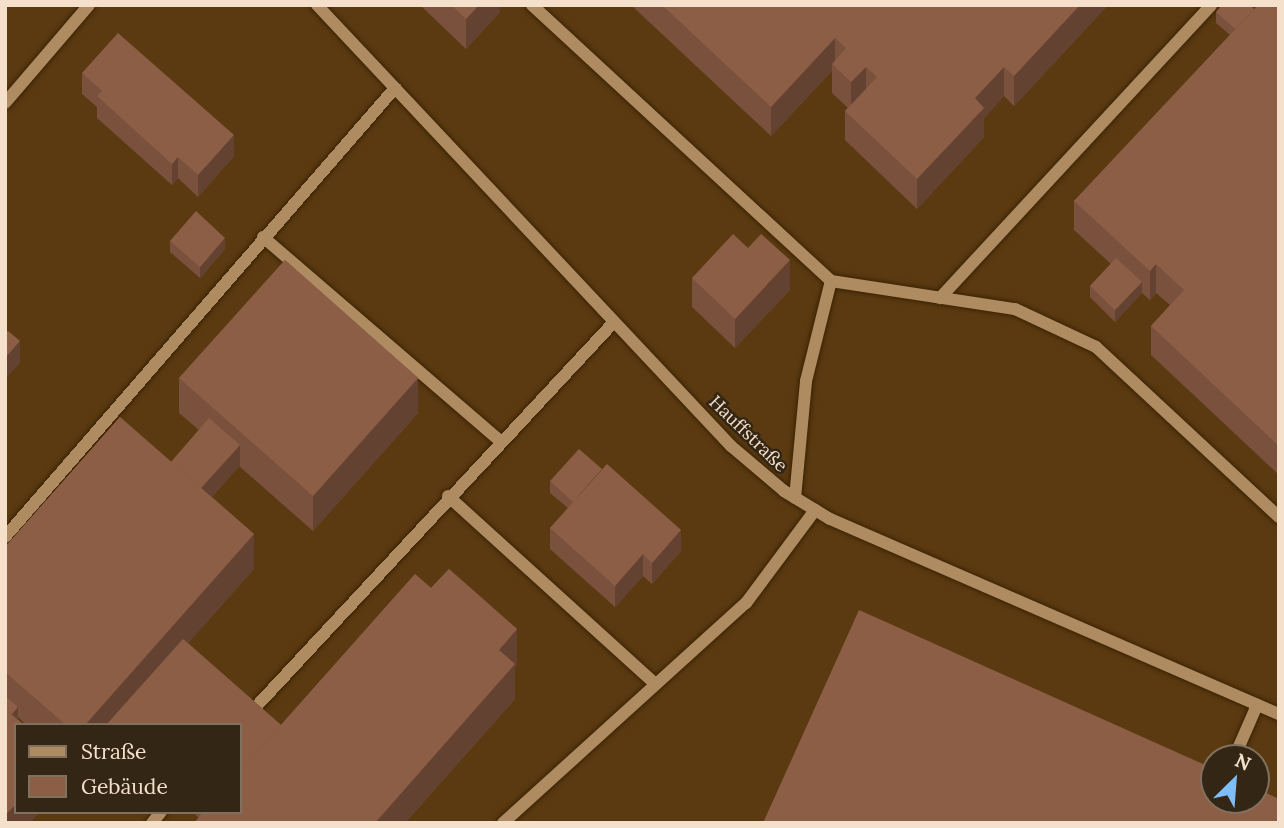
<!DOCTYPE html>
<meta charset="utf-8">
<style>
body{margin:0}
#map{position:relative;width:1284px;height:828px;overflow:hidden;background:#5b3a11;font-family:Lora,serif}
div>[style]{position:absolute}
.roads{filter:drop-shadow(0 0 2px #3b2303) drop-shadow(0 0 2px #3b2303)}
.minor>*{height:12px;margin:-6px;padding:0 6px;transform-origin:6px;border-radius:6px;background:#af8b62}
.wall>*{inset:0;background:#79513c}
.shaded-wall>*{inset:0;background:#634231}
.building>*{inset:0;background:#8d5e46}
span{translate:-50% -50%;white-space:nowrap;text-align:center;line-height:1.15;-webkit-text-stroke:5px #342615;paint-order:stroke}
.street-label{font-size:18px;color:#f4e0cb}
.frame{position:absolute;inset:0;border:7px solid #f4e0cb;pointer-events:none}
.legend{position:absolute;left:14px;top:723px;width:228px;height:91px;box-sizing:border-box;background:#342615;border:2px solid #81705e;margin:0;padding:9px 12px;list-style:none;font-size:21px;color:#f4e0cb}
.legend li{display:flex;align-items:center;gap:14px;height:35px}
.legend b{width:35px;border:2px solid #81705e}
.north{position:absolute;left:1200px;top:744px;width:70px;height:70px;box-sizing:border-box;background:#342615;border:2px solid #81705e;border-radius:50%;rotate:25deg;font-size:19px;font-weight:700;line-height:28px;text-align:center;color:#f4e0cb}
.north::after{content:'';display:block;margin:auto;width:24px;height:32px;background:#7fbdfa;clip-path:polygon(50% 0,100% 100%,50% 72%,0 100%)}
</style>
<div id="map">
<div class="roads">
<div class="minor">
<i style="left:317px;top:5px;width:605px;rotate:46.81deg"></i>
<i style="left:731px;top:446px;width:70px;rotate:40.3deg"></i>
<i style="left:784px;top:491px;width:54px;rotate:31.3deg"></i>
<i style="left:830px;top:519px;width:490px;rotate:23.5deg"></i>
<i style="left:532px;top:5px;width:407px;rotate:42.7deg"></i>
<i style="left:831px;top:281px;width:186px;rotate:8.7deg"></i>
<i style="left:1015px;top:309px;width:89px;rotate:25.1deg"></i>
<i style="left:1096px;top:347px;width:250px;rotate:42.9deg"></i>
<i style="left:5px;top:103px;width:129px;rotate:-49.4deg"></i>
<i style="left:263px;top:237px;width:313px;rotate:40.7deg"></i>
<i style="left:940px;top:298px;width:399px;rotate:-47.2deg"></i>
<i style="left:448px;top:496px;width:278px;rotate:42.2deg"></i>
<i style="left:795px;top:498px;width:118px;rotate:-84.6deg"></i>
<i style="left:806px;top:381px;width:103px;rotate:-76deg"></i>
<i style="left:5px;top:537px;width:595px;rotate:-49.02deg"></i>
<i style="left:239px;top:725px;width:550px;rotate:-47.06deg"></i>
<i style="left:1234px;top:758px;width:58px;rotate:-66.5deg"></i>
<i style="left:152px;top:823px;width:14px;rotate:-51deg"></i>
<i style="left:503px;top:823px;width:328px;rotate:-42.2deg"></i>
<i style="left:746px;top:603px;width:116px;rotate:-53.4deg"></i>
</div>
</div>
<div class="wall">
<i style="clip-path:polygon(420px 5px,500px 5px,500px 12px,466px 49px)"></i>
<i style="clip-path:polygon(631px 5px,1108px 5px,1014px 106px,1004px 96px,984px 118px,984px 137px,917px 209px,845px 140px,845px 111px,848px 108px,832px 93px,832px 71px,771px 136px)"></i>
<i style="clip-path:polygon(1279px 5px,1279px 475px,1151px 355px,1151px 326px,1170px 305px,1156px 293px,1150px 300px,1142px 293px,1115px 322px,1090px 297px,1090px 286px,1111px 264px,1074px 230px,1074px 201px,1230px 35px,1216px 23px,1216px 12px,1254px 9px)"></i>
<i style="clip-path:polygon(82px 73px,234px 156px,198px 197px,178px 178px,172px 185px,97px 118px,97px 107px,82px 94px)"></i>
<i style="clip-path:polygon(170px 241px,225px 249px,200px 278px,170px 252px)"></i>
<i style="clip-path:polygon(285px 260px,418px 378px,418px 413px,313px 531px,239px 466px,212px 497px,254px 534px,254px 569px,188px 643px,281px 725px,415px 574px,431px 588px,449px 569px,517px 629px,517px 664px,515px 667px,515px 699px,405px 823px,194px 823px,199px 818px,193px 812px,240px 812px,240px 725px,26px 725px,18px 717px,17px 719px,24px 725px,16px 725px,16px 812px,39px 812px,30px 823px,5px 823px,5px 547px,120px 417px,171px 462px,199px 430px,179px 413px,179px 378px)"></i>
<i style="clip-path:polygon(692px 278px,790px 290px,735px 348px,692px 307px)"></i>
<i style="clip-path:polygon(550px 481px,681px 551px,652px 584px,643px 576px,615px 607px,550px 549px,550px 528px,568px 508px,550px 493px)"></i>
</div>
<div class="shaded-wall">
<i style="clip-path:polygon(479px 5px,500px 5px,500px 12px,466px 49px,466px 19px)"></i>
<i style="clip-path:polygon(1080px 5px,1108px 5px,1014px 106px,1014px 76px)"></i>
<i style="clip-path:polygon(835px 38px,835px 67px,832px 64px,832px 71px,771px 136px,771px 107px)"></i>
<i style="clip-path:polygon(866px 67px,866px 96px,851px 112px,851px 82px)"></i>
<i style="clip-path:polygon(1004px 67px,1004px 96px,984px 118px,984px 137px,917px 209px,917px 179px,975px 98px)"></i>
<i style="clip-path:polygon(234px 135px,234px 156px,198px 197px,198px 175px)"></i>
<i style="clip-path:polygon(178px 157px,178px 178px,172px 185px,172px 164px)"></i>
<i style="clip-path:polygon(225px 238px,225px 249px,200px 278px,200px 267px)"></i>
<i style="clip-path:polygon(790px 260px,790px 290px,735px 348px,735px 319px)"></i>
<i style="clip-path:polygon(1156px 264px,1156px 293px,1150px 300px,1150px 271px)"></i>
<i style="clip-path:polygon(1142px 282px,1142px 293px,1115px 322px,1115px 310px)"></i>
<i style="clip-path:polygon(20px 341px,20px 363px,5px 379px,5px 358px)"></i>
<i style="clip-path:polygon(418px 378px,418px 413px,313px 531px,313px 496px)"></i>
<i style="clip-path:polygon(240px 445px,240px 466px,194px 517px,194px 496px)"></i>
<i style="clip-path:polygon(681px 530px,681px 551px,652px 584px,652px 563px)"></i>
<i style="clip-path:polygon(254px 534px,254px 569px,116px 725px,85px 725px)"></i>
<i style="clip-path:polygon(643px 554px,643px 576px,615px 607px,615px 586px)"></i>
<i style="clip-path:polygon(517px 629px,517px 664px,515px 667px,515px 699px,405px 823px,375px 823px,499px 650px)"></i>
<i style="clip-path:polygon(18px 707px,18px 718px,5px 733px,5px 722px)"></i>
<i style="clip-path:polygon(16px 804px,16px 812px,39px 812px,30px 823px,5px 823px,5px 815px)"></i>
</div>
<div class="building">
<i style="clip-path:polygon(451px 5px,479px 5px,466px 19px)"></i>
<i style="clip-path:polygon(662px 5px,1080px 5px,1014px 76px,1004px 67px,975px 98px,984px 108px,917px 179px,845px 111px,877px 77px,866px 67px,851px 82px,832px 64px,846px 48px,835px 38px,771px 107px)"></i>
<i style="clip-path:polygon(1222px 5px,1250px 5px,1254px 9px,1235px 29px,1216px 12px)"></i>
<i style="clip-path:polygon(1258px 5px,1279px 5px,1279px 446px,1151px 326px,1184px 290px,1156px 264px,1150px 271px,1074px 201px)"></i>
<i style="clip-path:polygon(118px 33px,234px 135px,198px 175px,178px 157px,172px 164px,97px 96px,102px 91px,82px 73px)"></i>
<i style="clip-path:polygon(196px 211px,225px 238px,200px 267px,170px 241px)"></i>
<i style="clip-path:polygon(733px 234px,748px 248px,761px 234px,790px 260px,735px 319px,692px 278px)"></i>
<i style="clip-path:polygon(1116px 258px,1142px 282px,1115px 310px,1090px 286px)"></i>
<i style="clip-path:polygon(285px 260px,418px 378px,313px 496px,179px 378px)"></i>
<i style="clip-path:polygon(8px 331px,20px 341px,5px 358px,5px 334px)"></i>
<i style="clip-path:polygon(120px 417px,254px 534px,85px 725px,66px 725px,5px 672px,5px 547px)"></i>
<i style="clip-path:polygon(209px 418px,240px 445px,201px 488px,171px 462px)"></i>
<i style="clip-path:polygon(579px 449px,602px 469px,573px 502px,550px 481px)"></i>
<i style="clip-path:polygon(607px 464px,681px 530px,652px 563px,643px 554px,615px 586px,550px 528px)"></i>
<i style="clip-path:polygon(449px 569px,517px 629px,499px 650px,515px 664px,375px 823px,194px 823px,203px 812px,240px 812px,240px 771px,415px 574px,431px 588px)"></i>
<i style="clip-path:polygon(859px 610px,1214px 769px,1214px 800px,1256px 800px,1256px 788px,1279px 799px,1279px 823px,763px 823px)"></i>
<i style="clip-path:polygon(183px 639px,281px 725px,240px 771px,240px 725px,106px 725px)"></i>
<i style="clip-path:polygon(5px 696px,18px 707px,12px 714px,5px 709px)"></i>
<i style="clip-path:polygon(5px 709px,24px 725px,16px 725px,16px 804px,5px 815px)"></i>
</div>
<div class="street-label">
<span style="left:748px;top:434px;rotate:44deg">Hauffstraße</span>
</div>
<div class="frame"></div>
<ul class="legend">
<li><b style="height:9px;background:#af8b62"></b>Straße</li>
<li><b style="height:19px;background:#8d5e46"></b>Gebäude</li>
</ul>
<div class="north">N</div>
</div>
